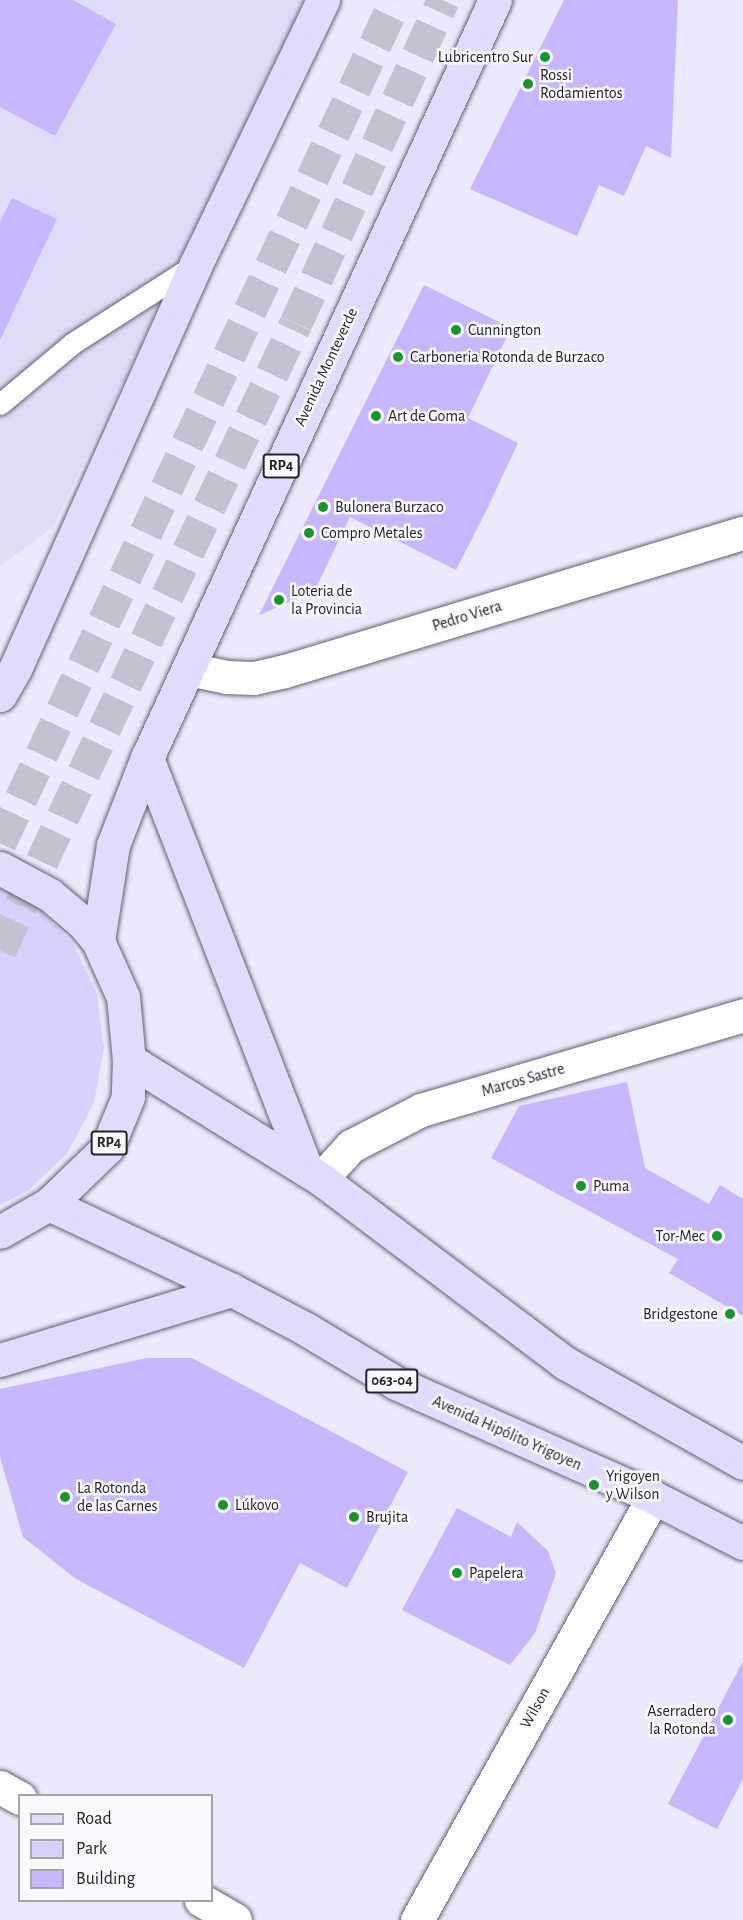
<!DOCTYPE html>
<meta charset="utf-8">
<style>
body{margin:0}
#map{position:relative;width:743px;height:1920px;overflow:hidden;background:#ece9fc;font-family:"Alegreya Sans",sans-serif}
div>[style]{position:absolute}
.built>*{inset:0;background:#e0dbf6}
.green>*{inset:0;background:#d9d0fe}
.building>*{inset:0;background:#c8b7ff}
.primary-tunnel>*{height:33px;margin-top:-16.5px;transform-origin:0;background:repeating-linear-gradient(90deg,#c4c1d2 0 33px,transparent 0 49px)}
.roads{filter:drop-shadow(0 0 2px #636071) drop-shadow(0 0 2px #636071)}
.lane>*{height:21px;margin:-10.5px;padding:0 10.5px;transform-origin:10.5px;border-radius:10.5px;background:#fff}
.street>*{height:33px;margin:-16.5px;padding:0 16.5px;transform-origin:16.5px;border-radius:16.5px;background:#fff}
.primary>*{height:33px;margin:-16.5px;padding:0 16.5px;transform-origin:16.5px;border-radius:16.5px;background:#e3dbfe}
.dots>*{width:16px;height:16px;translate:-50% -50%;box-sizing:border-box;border:3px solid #f9f8fc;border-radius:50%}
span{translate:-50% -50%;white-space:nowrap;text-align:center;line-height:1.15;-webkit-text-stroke:5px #f9f8fc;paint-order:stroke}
.shield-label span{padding:2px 4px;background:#f9f8fc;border:2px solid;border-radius:4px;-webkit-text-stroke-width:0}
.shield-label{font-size:15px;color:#25232b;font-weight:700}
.poi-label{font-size:16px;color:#25232b}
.right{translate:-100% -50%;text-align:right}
.left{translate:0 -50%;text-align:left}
.street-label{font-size:16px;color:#25232b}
.legend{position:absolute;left:18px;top:1794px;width:195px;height:108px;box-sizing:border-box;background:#f9f8fc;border:2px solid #a4a3a8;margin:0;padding:8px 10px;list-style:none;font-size:18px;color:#25232b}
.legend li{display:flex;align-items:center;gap:12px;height:30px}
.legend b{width:30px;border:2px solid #a4a3a8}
</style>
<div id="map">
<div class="built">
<i style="clip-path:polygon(0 0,305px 0,53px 527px,0 566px)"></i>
</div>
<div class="green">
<i style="clip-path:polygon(0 885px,35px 904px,73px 944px,97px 994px,104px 1048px,94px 1103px,68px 1152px,29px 1190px,0 1205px)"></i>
</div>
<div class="building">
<i style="clip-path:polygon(0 0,73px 0,116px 24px,55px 136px,0 107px)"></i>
<i style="clip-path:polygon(564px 0,678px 0,671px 158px,646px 146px,624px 196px,599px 185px,577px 236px,470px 189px)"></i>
<i style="clip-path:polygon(12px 198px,57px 219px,0 340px,0 222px)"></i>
<i style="clip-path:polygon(424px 285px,511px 328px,468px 418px,518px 443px,488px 507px,456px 570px,350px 517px,314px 592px,259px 615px)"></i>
<i style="clip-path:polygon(627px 1082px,645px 1168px,709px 1204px,720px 1185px,743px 1199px,743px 1316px,669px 1273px,678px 1259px,491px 1158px,519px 1106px)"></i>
<i style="clip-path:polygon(147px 1358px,192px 1358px,408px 1472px,347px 1588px,300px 1563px,244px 1668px,76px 1579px,23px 1537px,0 1457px,0 1389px)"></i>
<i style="clip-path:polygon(457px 1508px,511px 1537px,517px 1522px,548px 1551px,556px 1573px,535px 1633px,510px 1665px,402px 1610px)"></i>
<i style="clip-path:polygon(743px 1661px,743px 1779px,717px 1829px,668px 1804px)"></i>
</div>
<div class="primary-tunnel">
<i style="left:0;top:843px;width:931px;rotate:-64.84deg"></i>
<i style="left:0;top:950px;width:693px;rotate:-64.73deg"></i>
<i style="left:296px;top:323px;width:355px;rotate:-65.5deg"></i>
</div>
<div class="roads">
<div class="lane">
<i style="left:0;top:404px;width:95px;rotate:-39.9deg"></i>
<i style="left:73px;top:343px;width:143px;rotate:-32.7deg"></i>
</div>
<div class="street">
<i style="left:189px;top:669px;width:38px;rotate:12deg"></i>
<i style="left:226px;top:677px;width:28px;rotate:2deg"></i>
<i style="left:254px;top:678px;width:32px;rotate:-13deg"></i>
<i style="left:285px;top:671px;width:478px;rotate:-16.8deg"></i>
<i style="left:321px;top:1179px;width:45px;rotate:-47.7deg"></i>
<i style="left:351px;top:1146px;width:79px;rotate:-27.2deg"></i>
<i style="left:421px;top:1110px;width:336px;rotate:-16.4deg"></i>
<i style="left:0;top:1787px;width:23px;rotate:29deg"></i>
<i style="left:201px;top:1900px;width:39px;rotate:30deg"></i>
<i style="left:417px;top:1920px;width:484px;rotate:-60.8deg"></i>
</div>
<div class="primary">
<i style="left:0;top:695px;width:30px;rotate:-60deg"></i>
<i style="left:15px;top:669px;width:444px;rotate:-65.9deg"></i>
<i style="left:196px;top:264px;width:293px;rotate:-64.3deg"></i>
<i style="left:147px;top:758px;width:442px;rotate:68.8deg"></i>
<i style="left:0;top:868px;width:57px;rotate:28.4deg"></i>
<i style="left:50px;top:895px;width:42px;rotate:40.2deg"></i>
<i style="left:82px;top:922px;width:25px;rotate:50deg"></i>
<i style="left:98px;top:941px;width:61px;rotate:65.9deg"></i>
<i style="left:123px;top:997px;width:63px;rotate:84.6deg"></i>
<i style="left:129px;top:1060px;width:37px;rotate:92deg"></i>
<i style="left:128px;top:1097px;width:55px;rotate:112.4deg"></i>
<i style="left:107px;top:1148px;width:81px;rotate:136deg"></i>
<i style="left:49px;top:1204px;width:56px;rotate:150.3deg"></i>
<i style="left:98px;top:941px;width:97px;rotate:-81.1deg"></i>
<i style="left:113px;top:845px;width:93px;rotate:-68.7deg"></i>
<i style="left:147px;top:758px;width:834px;rotate:-65.34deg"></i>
<i style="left:129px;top:1060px;width:226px;rotate:31.8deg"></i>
<i style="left:321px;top:1179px;width:306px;rotate:37deg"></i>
<i style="left:565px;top:1363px;width:204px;rotate:29.3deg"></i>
<i style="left:49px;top:1204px;width:202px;rotate:25.2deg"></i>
<i style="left:232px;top:1290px;width:81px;rotate:27.8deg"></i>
<i style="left:304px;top:1328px;width:107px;rotate:30.9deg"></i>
<i style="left:396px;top:1383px;width:281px;rotate:23.9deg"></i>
<i style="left:653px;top:1497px;width:101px;rotate:27.1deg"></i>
<i style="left:0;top:1360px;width:242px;rotate:-16.8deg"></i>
</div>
</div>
<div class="dots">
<i style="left:545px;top:57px;background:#15972b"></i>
<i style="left:528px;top:84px;background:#15972b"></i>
<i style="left:456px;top:330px;background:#15972b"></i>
<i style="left:398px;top:357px;background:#15972b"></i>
<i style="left:376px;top:416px;background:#15972b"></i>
<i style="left:323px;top:507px;background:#15972b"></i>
<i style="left:309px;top:533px;background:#15972b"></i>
<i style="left:279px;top:600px;background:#15972b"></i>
<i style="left:581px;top:1186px;background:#15972b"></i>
<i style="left:717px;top:1236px;background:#15972b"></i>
<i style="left:730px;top:1314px;background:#15972b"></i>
<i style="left:594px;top:1485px;background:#15972b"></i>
<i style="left:65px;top:1497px;background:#15972b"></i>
<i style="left:223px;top:1505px;background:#15972b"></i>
<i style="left:354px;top:1517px;background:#15972b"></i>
<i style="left:457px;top:1573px;background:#15972b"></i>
<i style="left:728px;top:1720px;background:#15972b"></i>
</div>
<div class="shield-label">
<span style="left:281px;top:466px">RP4</span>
<span style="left:109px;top:1143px">RP4</span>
<span style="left:392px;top:1381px">063-04</span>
</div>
<div class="poi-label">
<span class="right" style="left:533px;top:57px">Lubricentro Sur</span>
<span class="left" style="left:540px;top:84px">Rossi<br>Rodamientos</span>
<span class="left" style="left:468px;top:330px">Cunnington</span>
<span class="left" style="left:410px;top:357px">Carboneria Rotonda de Burzaco</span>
<span class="left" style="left:388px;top:416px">Art de Goma</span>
<span class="left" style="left:335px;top:507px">Bulonera Burzaco</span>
<span class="left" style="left:321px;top:533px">Compro Metales</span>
<span class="left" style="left:291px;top:600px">Loteria de<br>la Provincia</span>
<span class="left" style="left:593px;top:1186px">Puma</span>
<span class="right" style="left:705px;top:1236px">Tor-Mec</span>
<span class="right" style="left:718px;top:1314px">Bridgestone</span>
<span class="left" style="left:606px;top:1485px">Yrigoyen<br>y Wilson</span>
<span class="left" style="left:77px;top:1497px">La Rotonda<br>de las Carnes</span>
<span class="left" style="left:235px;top:1505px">Lúkovo</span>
<span class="left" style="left:366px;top:1517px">Brujita</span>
<span class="left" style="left:469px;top:1573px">Papelera</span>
<span class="right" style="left:716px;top:1720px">Aserradero<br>la Rotonda</span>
</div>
<div class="street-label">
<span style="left:326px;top:367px;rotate:-65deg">Avenida Monteverde</span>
<span style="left:467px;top:616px;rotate:-17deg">Pedro Viera</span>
<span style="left:523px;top:1080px;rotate:-16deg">Marcos Sastre</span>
<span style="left:507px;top:1433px;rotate:24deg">Avenida Hipólito Yrigoyen</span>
<span style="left:535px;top:1708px;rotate:-61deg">Wilson</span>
</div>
<ul class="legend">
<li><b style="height:8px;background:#e3dbfe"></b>Road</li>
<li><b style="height:16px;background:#d9d0fe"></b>Park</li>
<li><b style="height:16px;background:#c8b7ff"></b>Building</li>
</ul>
</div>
